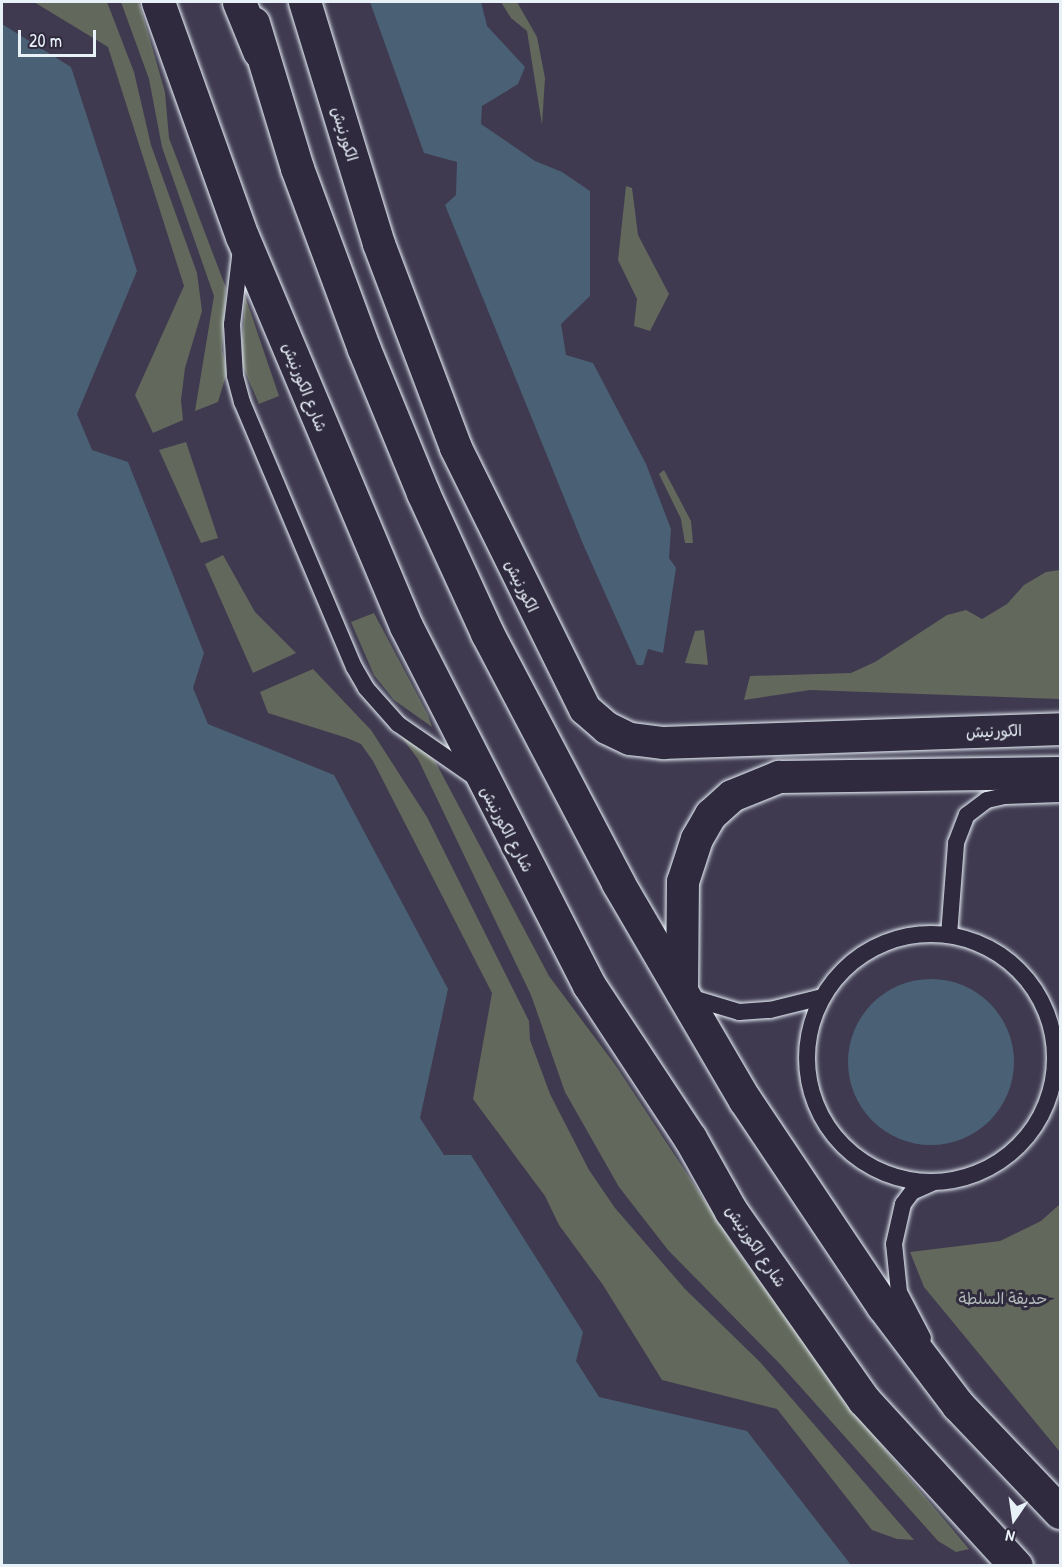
<!DOCTYPE html>
<meta charset="utf-8">
<style>
body{margin:0}
#map{position:relative;width:1062px;height:1567px;overflow:hidden;background:#3f3a50;font-family:"Patrick Hand","Playpen Sans Arabic",sans-serif}
div>[style]{position:absolute}
.green>*{inset:0;background:#62685b}
.water>*{inset:0;background:#4a6075}
.round{border-radius:50%}
.roads{filter:drop-shadow(0 0 2px #e8f1f8) drop-shadow(0 0 2px #e8f1f8)}
.service>*{height:16px;margin:-8px;padding:0 8px;transform-origin:8px;border-radius:8px;background:#2f2a3d}
.service>.ring{margin:-8px;padding:0;box-sizing:content-box;background:none;border:16px solid #2f2a3d;border-radius:50%}
.minor>*{height:32px;margin:-16px;padding:0 16px;transform-origin:16px;border-radius:16px;background:#2f2a3d}
.trunk>*{height:33px;margin:-16.5px;padding:0 16.5px;transform-origin:16.5px;border-radius:16.5px;background:#2f2a3d}
.motorway>*{height:33px;margin:-16.5px;padding:0 16.5px;transform-origin:16.5px;border-radius:16.5px;background:#2f2a3d}
span{translate:-50% -50%;white-space:nowrap;text-align:center;line-height:1.15;-webkit-text-stroke:6px #2f2a3d;paint-order:stroke}
.street-label{font-size:16px;color:#e8f1f8}
.park-label{font-size:16px;color:#b2bab9}
.frame{position:absolute;inset:0;border:3px solid #e8f1f8;pointer-events:none}
.north{position:absolute;left:984px;top:1489px;width:60px;height:60px;-webkit-text-stroke:4px #2f2a3d;paint-order:stroke;rotate:193deg;font-size:16px;font-weight:700;line-height:24px;text-align:center;color:#e8f1f8}
.north::after{content:'';display:block;margin:auto;width:21px;height:27px;background:#e8f1f8;clip-path:polygon(50% 0,100% 100%,50% 72%,0 100%)}
.scale{position:absolute;left:18px;top:30px;width:78px;height:27px;box-sizing:border-box;border:3px solid #e8f1f8;border-top:0;padding-left:8px;font-size:18px;line-height:21px;white-space:nowrap;color:#e8f1f8;-webkit-text-stroke:4px #2f2a3d;paint-order:stroke}
</style>
<div id="map">
<div class="green">
<i style="clip-path:polygon(34px 2px,107px 2px,134px 72px,151px 145px,197px 273px,202px 311px,185px 368px,181px 400px,183px 420px,153px 433px,135px 395px,184px 286px,108px 47px)"></i>
<i style="clip-path:polygon(121px 2px,139px 2px,165px 92px,169px 138px,226px 288px,222px 350px,227px 372px,218px 402px,195px 411px,214px 296px,162px 147px,149px 79px)"></i>
<i style="clip-path:polygon(501px 2px,517px 2px,537px 37px,545px 78px,542px 125px,527px 31px,511px 18px)"></i>
<i style="clip-path:polygon(626px 186px,632px 188px,638px 235px,669px 294px,650px 331px,634px 326px,637px 299px,618px 260px)"></i>
<i style="clip-path:polygon(245px 296px,279px 396px,259px 404px,241px 362px)"></i>
<i style="clip-path:polygon(186px 442px,218px 538px,201px 543px,159px 450px)"></i>
<i style="clip-path:polygon(664px 470px,691px 521px,693px 543px,685px 543px,681px 519px,659px 474px)"></i>
<i style="clip-path:polygon(223px 555px,255px 612px,296px 653px,253px 673px,205px 564px)"></i>
<i style="clip-path:polygon(1060px 570px,1060px 699px,810px 690px,744px 700px,750px 676px,851px 673px,875px 662px,947px 615px,966px 610px,982px 619px,1007px 604px,1024px 585px,1046px 572px)"></i>
<i style="clip-path:polygon(374px 613px,428px 715px,432px 727px,394px 700px,374px 675px,351px 622px)"></i>
<i style="clip-path:polygon(704px 630px,708px 665px,685px 663px,695px 631px)"></i>
<i style="clip-path:polygon(313px 669px,371px 730px,427px 817px,529px 1021px,530px 1040px,550px 1094px,589px 1170px,615px 1208px,685px 1289px,760px 1362px,914px 1540px,897px 1539px,872px 1530px,777px 1409px,662px 1380px,603px 1285px,559px 1225px,545px 1196px,473px 1099px,492px 993px,373px 761px,361px 744px,347px 738px,268px 713px,260px 692px)"></i>
<i style="clip-path:polygon(393px 726px,420px 742px,436px 763px,549px 976px,616px 1066px,741px 1256px,862px 1422px,969px 1549px,956px 1552px,938px 1541px,780px 1364px,668px 1250px,619px 1187px,565px 1092px,531px 995px,418px 759px)"></i>
<i style="clip-path:polygon(1060px 1204px,1060px 1452px,924px 1287px,910px 1252px,1000px 1241px,1041px 1221px)"></i>
</div>
<div class="water">
<i style="clip-path:polygon(370px 2px,481px 2px,487px 26px,525px 67px,518px 84px,482px 106px,481px 124px,535px 161px,562px 172px,590px 191px,590px 296px,561px 324px,566px 355px,593px 363px,646px 464px,671px 529px,669px 558px,676px 568px,663px 653px,648px 649px,643px 665px,637px 665px,583px 544px,445px 205px,456px 195px,457px 162px,424px 153px)"></i>
<i style="clip-path:polygon(2px 24px,71px 67px,137px 271px,77px 414px,92px 450px,128px 462px,204px 653px,193px 688px,208px 724px,334px 775px,448px 989px,420px 1118px,444px 1155px,471px 1155px,583px 1332px,576px 1361px,599px 1397px,747px 1431px,851px 1565px,2px 1565px)"></i>
<i class="round" style="left:848px;top:979px;width:166px;height:166px"></i>
</div>
<div class="roads">
<div class="service">
<i style="left:241px;top:249px;width:76px;rotate:96.8deg"></i>
<i style="left:232px;top:324px;width:52px;rotate:86.7deg"></i>
<i style="left:235px;top:376px;width:27px;rotate:75deg"></i>
<i style="left:242px;top:402px;width:288px;rotate:67.1deg"></i>
<i style="left:354px;top:667px;width:24px;rotate:60deg"></i>
<i style="left:366px;top:688px;width:48px;rotate:48.4deg"></i>
<i style="left:398px;top:724px;width:95px;rotate:34.7deg"></i>
<i class="ring" style="left:807px;top:934px;width:232px;height:232px"></i>
<i style="left:949px;top:935px;width:92px;rotate:-85.6deg"></i>
<i style="left:956px;top:843px;width:30px;rotate:-69deg"></i>
<i style="left:967px;top:815px;width:25px;rotate:-37deg"></i>
<i style="left:987px;top:800px;width:18px;rotate:-13deg"></i>
<i style="left:1005px;top:796px;width:55px;rotate:-2.1deg"></i>
<i style="left:689px;top:997px;width:52px;rotate:16.7deg"></i>
<i style="left:739px;top:1012px;width:31px;rotate:-4deg"></i>
<i style="left:770px;top:1010px;width:54px;rotate:-14deg"></i>
<i style="left:923px;top:1338px;width:52px;rotate:-117.6deg"></i>
<i style="left:899px;top:1292px;width:48px;rotate:-95.9deg"></i>
<i style="left:894px;top:1244px;width:41px;rotate:-77.3deg"></i>
<i style="left:903px;top:1204px;width:15px;rotate:-53deg"></i>
<i style="left:912px;top:1192px;width:22px;rotate:-24deg"></i>
</div>
<div class="minor">
<i style="left:305px;top:2px;width:253px;rotate:73deg"></i>
<i style="left:379px;top:244px;width:218px;rotate:69.3deg"></i>
<i style="left:456px;top:448px;width:291px;rotate:63.7deg"></i>
<i style="left:585px;top:709px;width:29px;rotate:41deg"></i>
<i style="left:607px;top:728px;width:25px;rotate:26deg"></i>
<i style="left:630px;top:739px;width:34px;rotate:7deg"></i>
<i style="left:664px;top:743px;width:396px;rotate:-2deg"></i>
<i style="left:682px;top:993px;width:111px;rotate:-89.5deg"></i>
<i style="left:683px;top:882px;width:45px;rotate:-72deg"></i>
<i style="left:697px;top:839px;width:28px;rotate:-60deg"></i>
<i style="left:711px;top:815px;width:28px;rotate:-42deg"></i>
<i style="left:732px;top:796px;width:51px;rotate:-22deg"></i>
<i style="left:779px;top:777px;width:281px;rotate:-0.8deg"></i>
</div>
<div class="trunk">
<i style="left:158px;top:2px;width:249px;rotate:70.3deg"></i>
<i style="left:242px;top:236px;width:423px;rotate:67.2deg"></i>
<i style="left:406px;top:626px;width:403px;rotate:63deg"></i>
<i style="left:589px;top:985px;width:183px;rotate:56.6deg"></i>
<i style="left:690px;top:1138px;width:84px;rotate:60.7deg"></i>
<i style="left:731px;top:1211px;width:231px;rotate:54.9deg"></i>
<i style="left:864px;top:1400px;width:225px;rotate:47.5deg"></i>
<i style="left:253px;top:23px;width:152px;rotate:73.1deg"></i>
<i style="left:297px;top:168px;width:193px;rotate:69.7deg"></i>
<i style="left:364px;top:349px;width:156px;rotate:67.7deg"></i>
<i style="left:423px;top:493px;width:154px;rotate:65.4deg"></i>
<i style="left:487px;top:633px;width:282px;rotate:62.3deg"></i>
<i style="left:618px;top:883px;width:251px;rotate:59.7deg"></i>
<i style="left:745px;top:1100px;width:248px;rotate:56.2deg"></i>
<i style="left:883px;top:1306px;width:124px;rotate:52.9deg"></i>
<i style="left:958px;top:1405px;width:148px;rotate:46.4deg"></i>
</div>
<div class="motorway">
<i style="left:239px;top:2px;width:53px;rotate:67.8deg"></i>
</div>
</div>
<div class="street-label">
<span style="left:345px;top:134px;rotate:73deg">الكورنيش</span>
<span style="left:305px;top:387px;rotate:68deg">شارع الكورنيش</span>
<span style="left:522px;top:586px;rotate:64deg">الكورنيش</span>
<span style="left:994px;top:731px;rotate:-2deg">الكورنيش</span>
<span style="left:507px;top:829px;rotate:62deg">شارع الكورنيش</span>
<span style="left:756px;top:1246px;rotate:56deg">شارع الكورنيش</span>
</div>
<div class="park-label">
<span style="left:1003px;top:1298px">حديقة السلطة</span>
</div>
<div class="frame"></div>
<div class="north">N</div>
<div class="scale">20 m</div>
</div>
